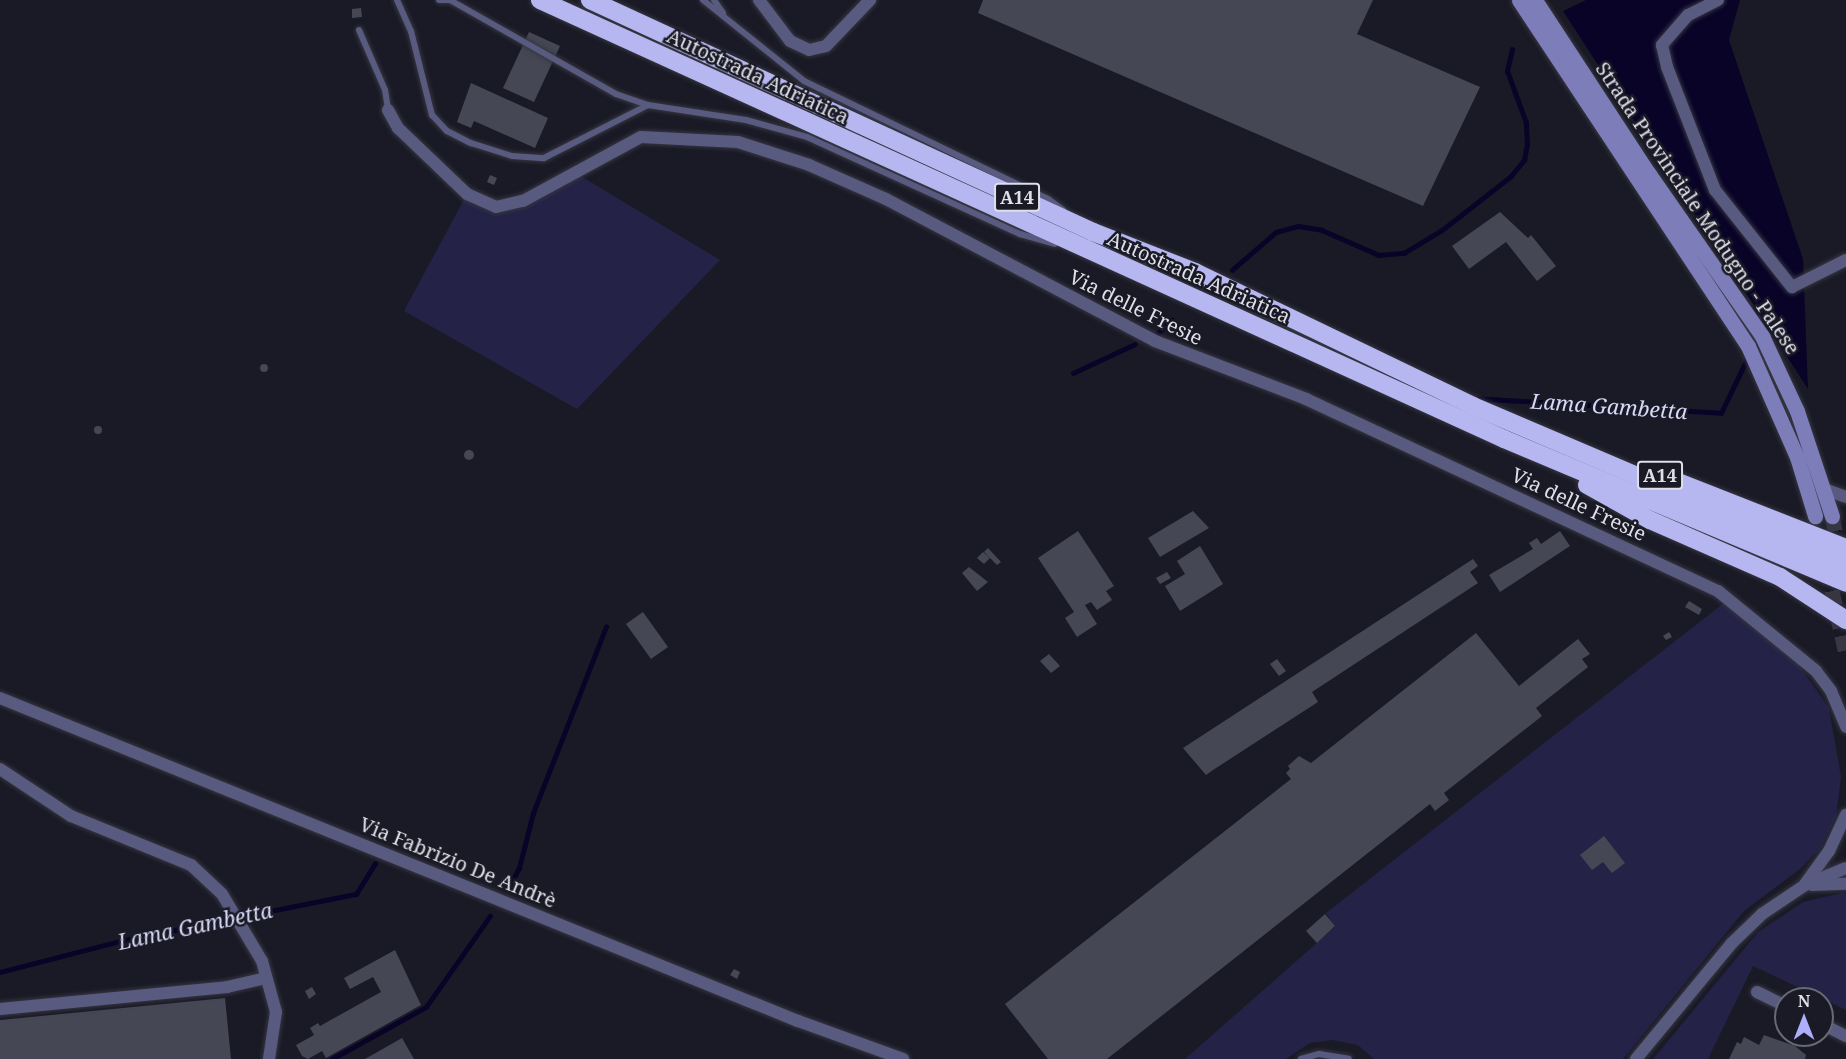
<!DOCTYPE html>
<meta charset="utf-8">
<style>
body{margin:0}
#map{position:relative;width:1846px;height:1059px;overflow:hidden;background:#1a1a26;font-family:"Noto Serif",serif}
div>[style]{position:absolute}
.green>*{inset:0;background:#242247}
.water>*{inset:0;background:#090328}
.stream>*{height:4.5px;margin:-2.25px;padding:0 2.25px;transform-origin:2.25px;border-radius:2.25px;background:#090328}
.building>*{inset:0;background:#464755}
.round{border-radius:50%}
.secondary-tunnel>*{height:15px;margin-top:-7.5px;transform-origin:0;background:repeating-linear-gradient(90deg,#373843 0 15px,transparent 0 23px)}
.roads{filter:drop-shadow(0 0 2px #353641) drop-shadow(0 0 2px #353641)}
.lane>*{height:6px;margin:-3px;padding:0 3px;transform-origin:3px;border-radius:3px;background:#595a80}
.street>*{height:12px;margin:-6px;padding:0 6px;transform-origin:6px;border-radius:6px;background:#595a80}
.secondary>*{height:15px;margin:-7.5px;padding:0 7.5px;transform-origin:7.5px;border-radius:7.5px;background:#7d7dba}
.highway>*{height:18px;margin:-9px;padding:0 9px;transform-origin:9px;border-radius:9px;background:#b6b7f0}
span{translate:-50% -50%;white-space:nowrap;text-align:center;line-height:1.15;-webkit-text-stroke:5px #1a1a26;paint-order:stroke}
.shield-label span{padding:2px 4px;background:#1a1a26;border:2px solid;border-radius:4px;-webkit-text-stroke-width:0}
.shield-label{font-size:18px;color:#dedfe7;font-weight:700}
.street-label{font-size:20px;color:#dedfe7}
.water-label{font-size:21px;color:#d7d9f7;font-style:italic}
.north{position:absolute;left:1774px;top:987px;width:60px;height:60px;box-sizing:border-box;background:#1a1a26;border:2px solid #686973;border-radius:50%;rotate:0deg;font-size:16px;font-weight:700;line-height:24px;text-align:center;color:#dedfe7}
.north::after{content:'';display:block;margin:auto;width:21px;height:27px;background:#aeaefb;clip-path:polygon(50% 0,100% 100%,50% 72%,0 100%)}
</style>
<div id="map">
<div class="green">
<i style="clip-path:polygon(574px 172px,720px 260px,577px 409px,404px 311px,467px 194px,496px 207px)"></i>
<i style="clip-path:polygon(1724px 603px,1798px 664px,1829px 708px,1841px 777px,1836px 817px,1820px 849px,1800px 869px,1744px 911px,1623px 1059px,1374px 1059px,1358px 1045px,1333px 1040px,1310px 1043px,1286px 1059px,1185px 1059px,1335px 927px,1326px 913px)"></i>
<i style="clip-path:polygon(1846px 892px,1846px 1010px,1753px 966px,1708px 1059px,1653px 1059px,1758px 932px,1803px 902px)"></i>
</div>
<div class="water">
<i style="clip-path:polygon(1586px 0,1740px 0,1729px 40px,1803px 259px,1808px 389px,1563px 11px)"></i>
</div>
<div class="stream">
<i style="left:1232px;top:270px;width:58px;rotate:-40.8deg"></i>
<i style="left:1276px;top:232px;width:23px;rotate:-15deg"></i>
<i style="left:1298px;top:226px;width:24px;rotate:9deg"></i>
<i style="left:1322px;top:230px;width:62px;rotate:23.7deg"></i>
<i style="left:1379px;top:255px;width:25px;rotate:-5deg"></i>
<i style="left:1404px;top:253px;width:44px;rotate:-31.2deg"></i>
<i style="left:1442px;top:230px;width:88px;rotate:-38deg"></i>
<i style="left:1511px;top:176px;width:21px;rotate:-51deg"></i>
<i style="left:1524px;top:160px;width:15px;rotate:-79deg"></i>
<i style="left:1527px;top:145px;width:22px;rotate:-93deg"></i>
<i style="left:1526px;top:123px;width:55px;rotate:-110.1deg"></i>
<i style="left:1507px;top:71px;width:22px;rotate:-77deg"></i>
<i style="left:1158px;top:333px;width:19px;rotate:-43deg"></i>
<i style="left:1073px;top:373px;width:68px;rotate:-25.1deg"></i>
<i style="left:1472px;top:398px;width:249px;rotate:3.4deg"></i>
<i style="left:1721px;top:413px;width:58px;rotate:-64.3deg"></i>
<i style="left:508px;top:888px;width:23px;rotate:-61deg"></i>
<i style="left:519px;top:868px;width:57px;rotate:-75.7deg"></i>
<i style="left:533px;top:813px;width:200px;rotate:-68.6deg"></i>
<i style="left:0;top:972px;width:124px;rotate:-14.5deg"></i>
<i style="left:120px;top:941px;width:241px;rotate:-11.3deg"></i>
<i style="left:356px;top:894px;width:36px;rotate:-58deg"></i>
<i style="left:332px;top:1059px;width:107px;rotate:-29deg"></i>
<i style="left:426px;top:1007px;width:111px;rotate:-54.9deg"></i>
</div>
<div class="building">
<i style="clip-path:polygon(983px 0,1373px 0,1357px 34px,1480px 87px,1423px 206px,978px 13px)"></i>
<i style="clip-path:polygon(361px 8px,362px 17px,352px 18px,352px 9px)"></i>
<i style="clip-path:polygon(529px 32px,560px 46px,534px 102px,503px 88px)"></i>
<i style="clip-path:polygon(471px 83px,548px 118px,535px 148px,474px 121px,471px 128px,457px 122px)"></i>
<i style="clip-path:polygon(490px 175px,497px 178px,494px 185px,487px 182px)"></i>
<i style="clip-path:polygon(1500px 212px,1528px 238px,1531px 235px,1556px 266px,1537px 281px,1506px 242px,1469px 269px,1452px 246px)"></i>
<i class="round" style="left:260px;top:364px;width:8px;height:8px"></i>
<i class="round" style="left:94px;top:426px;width:8px;height:8px"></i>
<i class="round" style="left:464px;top:450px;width:10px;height:10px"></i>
<i style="clip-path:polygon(1193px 511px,1209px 528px,1160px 557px,1148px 538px)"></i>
<i style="clip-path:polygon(1078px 531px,1114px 586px,1106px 591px,1112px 600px,1097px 610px,1091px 602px,1085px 605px,1097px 624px,1077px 637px,1065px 618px,1074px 612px,1038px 558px)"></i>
<i style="clip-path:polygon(1560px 531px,1570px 546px,1500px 592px,1489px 575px,1533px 549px,1529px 543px,1537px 538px,1541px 544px)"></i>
<i style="clip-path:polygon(1200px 546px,1223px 584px,1180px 611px,1165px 586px,1185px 574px,1177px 561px)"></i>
<i style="clip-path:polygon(988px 548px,1001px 562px,997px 565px,984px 552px)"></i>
<i style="clip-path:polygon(983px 552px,990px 558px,984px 564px,977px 558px)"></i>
<i style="clip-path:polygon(1473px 559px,1478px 566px,1470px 572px,1478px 583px,1312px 692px,1318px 702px,1213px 770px,1206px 775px,1183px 748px)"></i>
<i style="clip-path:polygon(969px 567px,988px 582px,977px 591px,962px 573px)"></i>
<i style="clip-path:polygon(1167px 572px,1171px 578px,1160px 584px,1156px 578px)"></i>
<i style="clip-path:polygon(1689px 601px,1702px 609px,1699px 615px,1685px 607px)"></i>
<i style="clip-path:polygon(643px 612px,668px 647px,651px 659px,626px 624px)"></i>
<i style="clip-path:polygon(1669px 632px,1672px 637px,1666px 640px,1663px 636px)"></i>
<i style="clip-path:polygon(1476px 633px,1519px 686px,1578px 639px,1590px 654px,1582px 659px,1588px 667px,1536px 708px,1542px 716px,1444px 793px,1449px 800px,1435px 811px,1430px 804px,1107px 1059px,1048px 1059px,1005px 1004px,1291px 779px,1286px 773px,1290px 769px,1288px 766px,1299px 756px,1311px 763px)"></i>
<i style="clip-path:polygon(1049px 654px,1060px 666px,1051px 673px,1040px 661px)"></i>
<i style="clip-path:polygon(1277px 659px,1286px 671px,1279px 676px,1270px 664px)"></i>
<i style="clip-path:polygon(1604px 836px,1625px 863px,1612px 873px,1603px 862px,1592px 870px,1580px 855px)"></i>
<i style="clip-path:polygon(1325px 914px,1335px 926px,1317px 943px,1306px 931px)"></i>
<i style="clip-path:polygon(395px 950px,421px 1005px,326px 1058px,322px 1051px,308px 1059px,302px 1056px,296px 1045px,314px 1035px,310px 1028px,318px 1023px,320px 1026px,381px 992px,373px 977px,350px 989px,344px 978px)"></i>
<i style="clip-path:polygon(734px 969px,740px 972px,737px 979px,730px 975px)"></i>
<i style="clip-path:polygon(312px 987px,316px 994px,309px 999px,305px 991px)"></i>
<i style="clip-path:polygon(225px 998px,231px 1059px,0 1059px,0 1020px)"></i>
<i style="clip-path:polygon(1764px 1035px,1795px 1046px,1806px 1055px,1805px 1059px,1729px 1059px,1737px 1042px,1741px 1044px,1744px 1037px,1759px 1045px)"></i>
<i style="clip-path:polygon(402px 1038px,414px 1059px,365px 1059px)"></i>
</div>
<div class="secondary-tunnel">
<i style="left:1832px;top:516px;width:38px;rotate:78deg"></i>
<i style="left:1827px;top:568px;width:88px;rotate:77.5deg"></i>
</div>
<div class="roads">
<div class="lane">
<i style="left:397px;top:0;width:34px;rotate:66deg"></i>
<i style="left:411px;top:31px;width:87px;rotate:76deg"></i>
<i style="left:432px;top:115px;width:22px;rotate:47deg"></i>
<i style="left:447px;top:131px;width:27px;rotate:27deg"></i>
<i style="left:471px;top:143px;width:43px;rotate:17.6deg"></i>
<i style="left:512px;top:156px;width:32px;rotate:4deg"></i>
<i style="left:544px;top:158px;width:117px;rotate:-27deg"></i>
<i style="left:439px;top:0;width:11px"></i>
<i style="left:450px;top:0;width:191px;rotate:29.5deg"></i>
<i style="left:616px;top:94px;width:34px;rotate:19deg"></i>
<i style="left:648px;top:105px;width:99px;rotate:8.7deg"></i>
<i style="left:746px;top:120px;width:63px;rotate:15.6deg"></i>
<i style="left:807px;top:137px;width:234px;rotate:24.5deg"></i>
<i style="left:1020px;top:234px;width:36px;rotate:16deg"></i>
<i style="left:703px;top:0;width:129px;rotate:38.7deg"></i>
<i style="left:804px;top:81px;width:271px;rotate:25.8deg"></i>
<i style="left:1048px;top:199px;width:19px;rotate:36deg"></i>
<i style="left:714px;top:0;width:16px;rotate:55deg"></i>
<i style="left:359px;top:30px;width:65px;rotate:66.6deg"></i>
<i style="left:385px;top:90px;width:20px;rotate:81deg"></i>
<i style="left:1301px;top:1059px;width:19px;rotate:-16deg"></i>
<i style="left:1319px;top:1054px;width:30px;rotate:9deg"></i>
</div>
<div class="street">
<i style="left:759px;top:0;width:51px;rotate:52.9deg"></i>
<i style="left:790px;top:41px;width:21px;rotate:25deg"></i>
<i style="left:809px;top:50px;width:17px;rotate:-13deg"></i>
<i style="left:826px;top:46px;width:64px;rotate:-46.3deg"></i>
<i style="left:1718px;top:0;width:34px;rotate:153deg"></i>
<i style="left:1688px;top:15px;width:40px;rotate:131deg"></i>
<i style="left:1662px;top:45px;width:23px;rotate:77deg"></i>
<i style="left:1667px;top:67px;width:132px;rotate:68.7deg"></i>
<i style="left:1715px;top:190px;width:124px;rotate:51.6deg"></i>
<i style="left:1792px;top:287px;width:60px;rotate:-26.6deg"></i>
<i style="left:388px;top:110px;width:21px;rotate:61deg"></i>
<i style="left:398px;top:128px;width:95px;rotate:43.7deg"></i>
<i style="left:467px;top:194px;width:32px;rotate:24deg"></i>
<i style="left:496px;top:207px;width:28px;rotate:-13deg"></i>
<i style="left:523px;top:201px;width:134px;rotate:-28.5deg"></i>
<i style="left:641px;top:137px;width:97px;rotate:3deg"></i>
<i style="left:738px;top:142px;width:75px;rotate:17.9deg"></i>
<i style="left:809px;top:165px;width:84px;rotate:23.8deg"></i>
<i style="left:886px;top:199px;width:304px;rotate:27.8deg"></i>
<i style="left:1155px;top:341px;width:162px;rotate:21deg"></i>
<i style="left:1306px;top:399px;width:455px;rotate:25deg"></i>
<i style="left:1718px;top:591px;width:127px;rotate:39.2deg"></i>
<i style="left:1816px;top:671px;width:25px;rotate:53deg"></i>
<i style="left:1831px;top:691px;width:39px;rotate:67deg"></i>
<i style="left:1824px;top:489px;width:23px;rotate:20deg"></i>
<i style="left:0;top:698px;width:861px;rotate:22.04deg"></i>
<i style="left:798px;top:1021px;width:112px;rotate:19.9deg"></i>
<i style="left:0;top:769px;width:85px;rotate:33.5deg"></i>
<i style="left:71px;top:816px;width:130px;rotate:22.2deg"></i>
<i style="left:191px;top:865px;width:42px;rotate:43.1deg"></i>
<i style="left:222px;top:894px;width:78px;rotate:59.2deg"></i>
<i style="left:262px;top:961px;width:53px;rotate:74.6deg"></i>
<i style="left:276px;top:1012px;width:48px;rotate:98.5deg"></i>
<i style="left:1805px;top:884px;width:41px;rotate:-54deg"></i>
<i style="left:1829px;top:851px;width:40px;rotate:-65deg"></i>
<i style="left:1812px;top:885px;width:34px;rotate:-2deg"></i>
<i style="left:1757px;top:992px;width:32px;rotate:26deg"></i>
<i style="left:0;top:1009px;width:228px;rotate:-5.5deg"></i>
<i style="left:227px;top:987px;width:40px;rotate:-13deg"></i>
<i style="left:1822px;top:1024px;width:27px;rotate:27deg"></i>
<i style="left:1636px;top:1059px;width:151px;rotate:-50.4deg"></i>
<i style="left:1732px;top:943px;width:42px;rotate:-44deg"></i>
<i style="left:1762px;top:914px;width:52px;rotate:-34deg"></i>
<i style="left:1805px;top:885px;width:44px;rotate:-22.5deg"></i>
</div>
<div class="secondary">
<i style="left:1519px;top:0;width:415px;rotate:56.5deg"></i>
<i style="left:1748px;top:346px;width:121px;rotate:66.2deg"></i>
<i style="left:1797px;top:457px;width:62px;rotate:73deg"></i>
<i style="left:1535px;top:0;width:208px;rotate:56.8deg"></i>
<i style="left:1649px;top:174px;width:198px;rotate:55.1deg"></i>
<i style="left:1762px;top:336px;width:83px;rotate:65deg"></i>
<i style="left:1797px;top:411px;width:111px;rotate:71.6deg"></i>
</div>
<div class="highway">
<i style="left:540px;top:0;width:1059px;rotate:24.48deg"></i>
<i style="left:1504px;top:439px;width:371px;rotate:22.8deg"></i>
<i style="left:590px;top:0;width:554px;rotate:24.76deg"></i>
<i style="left:1093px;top:232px;width:110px;rotate:21.4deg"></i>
<i style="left:1195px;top:272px;width:309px;rotate:25.7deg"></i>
<i style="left:1473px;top:406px;width:405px;rotate:23.1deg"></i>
<i style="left:1663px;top:476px;width:197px;rotate:21.5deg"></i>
<i style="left:1587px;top:485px;width:72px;rotate:29.1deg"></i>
<i style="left:1650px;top:520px;width:142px;rotate:23.7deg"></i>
<i style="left:1780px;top:577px;width:79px;rotate:33.1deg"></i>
</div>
</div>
<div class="shield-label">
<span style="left:1017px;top:197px">A14</span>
<span style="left:1660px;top:475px">A14</span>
</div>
<div class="street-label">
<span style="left:758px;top:76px;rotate:25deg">Autostrada Adriatica</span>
<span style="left:1698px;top:208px;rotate:56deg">Strada Provinciale Modugno - Palese</span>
<span style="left:1199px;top:277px;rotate:24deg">Autostrada Adriatica</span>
<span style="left:1136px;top:307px;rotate:26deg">Via delle Fresie</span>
<span style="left:1579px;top:504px;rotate:25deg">Via delle Fresie</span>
<span style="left:458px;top:862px;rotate:22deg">Via Fabrizio De Andrè</span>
</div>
<div class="water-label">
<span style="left:1609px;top:406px;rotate:4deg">Lama Gambetta</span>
<span style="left:195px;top:926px;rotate:-12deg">Lama Gambetta</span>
</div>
<div class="north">N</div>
</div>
